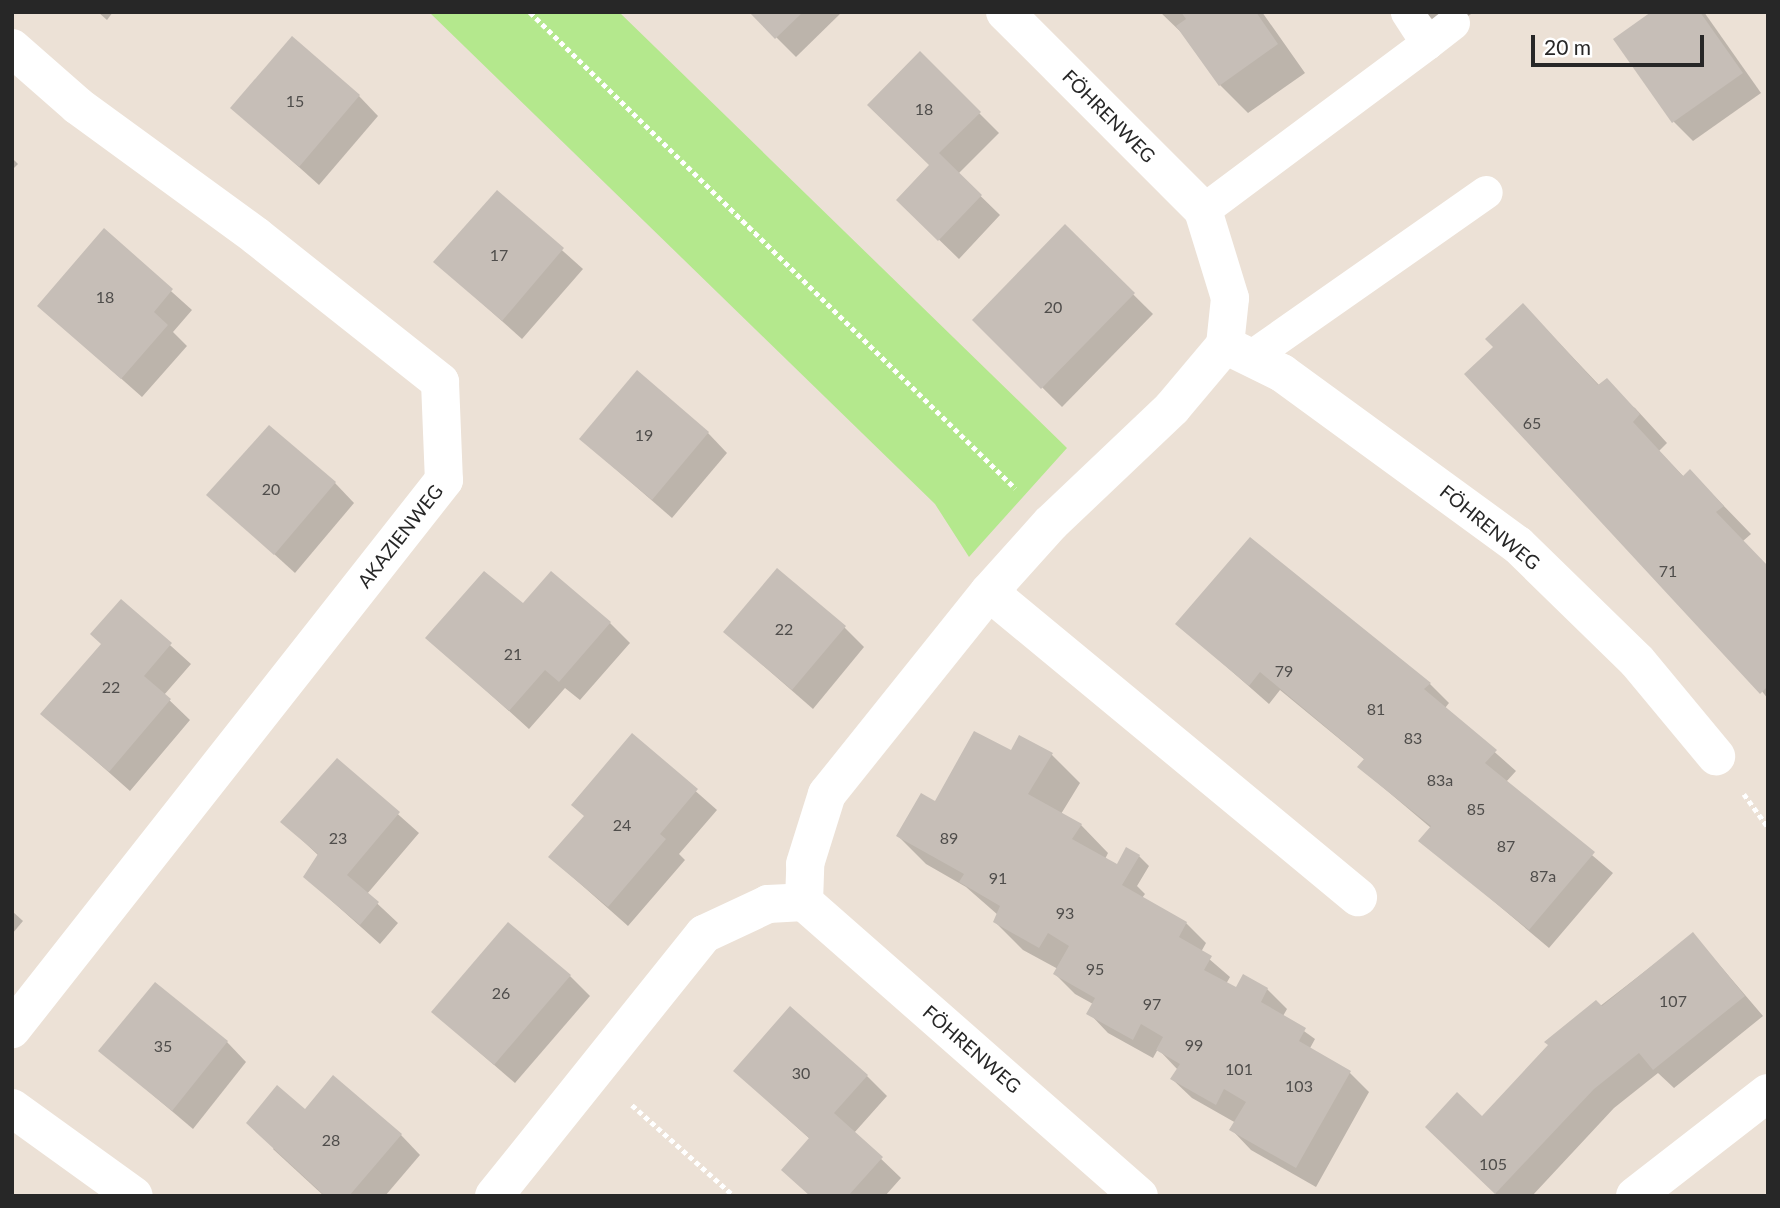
<!DOCTYPE html>
<meta charset="utf-8">
<style>
body{margin:0}
#map{position:relative;width:1780px;height:1208px;overflow:hidden;background:#ece1d6;font-family:Lato,sans-serif}
div>[style]{position:absolute}
.green>*{inset:0;background:#b4e88d}
.shadow>*{inset:0;background:#0003}
.building>*{inset:0;background:#c6beb7}
.path>*{height:4.5px;margin-top:-2.25px;transform-origin:0;background:repeating-linear-gradient(90deg,#fff 0 5px,transparent 0 8.5px)}
.lane>*{height:33px;margin:-16.5px;padding:0 16.5px;transform-origin:16.5px;border-radius:16.5px;background:#fff}
.street>*{height:38px;margin:-19px;padding:0 19px;transform-origin:19px;border-radius:19px;background:#fff}
span{translate:-50% -50%;white-space:nowrap;text-align:center;line-height:1.15;-webkit-text-stroke:7px #fff;paint-order:stroke}
.number-label{font-size:16px;color:#4f4d4b}
.number-label span{-webkit-text-stroke-width:0}
.street-label{font-size:19px;color:#272727}
.frame{position:absolute;inset:0;border:14px solid #272727;pointer-events:none}
.scale{position:absolute;left:1531px;top:35px;width:173px;height:32px;box-sizing:border-box;border:4px solid #272727;border-top:0;padding-left:9px;font-size:21px;line-height:24px;white-space:nowrap;color:#272727;-webkit-text-stroke:5px #fff;paint-order:stroke}
</style>
<div id="map">
<div class="green">
<i style="clip-path:polygon(429px 12px,619px 12px,1067px 448px,969px 557px,935px 504px)"></i>
</div>
<div class="shadow">
<i style="clip-path:polygon(98px 12px,113px 12px,107px 20px)"></i>
<i style="clip-path:polygon(751px 12px,842px 12px,796px 57px)"></i>
<i style="clip-path:polygon(1160px 12px,1262px 12px,1305px 73px,1248px 113px,1220px 85px,1185px 36px)"></i>
<i style="clip-path:polygon(1425px 12px,1474px 12px,1445px 32px)"></i>
<i style="clip-path:polygon(1654px 12px,1704px 12px,1761px 93px,1693px 141px,1674px 122px)"></i>
<i style="clip-path:polygon(920px 54px,999px 133px,958px 174px,1000px 215px,959px 259px,898px 200px,931px 165px)"></i>
<i style="clip-path:polygon(359px 96px,378px 116px,319px 185px,233px 108px)"></i>
<i style="clip-path:polygon(12px 158px,18px 164px,12px 170px)"></i>
<i style="clip-path:polygon(497px 192px,583px 269px,522px 339px,436px 262px)"></i>
<i style="clip-path:polygon(1065px 227px,1153px 314px,1062px 407px,974px 320px)"></i>
<i style="clip-path:polygon(104px 231px,192px 310px,173px 332px,187px 346px,142px 397px,39px 306px)"></i>
<i style="clip-path:polygon(1523px 305px,1600px 386px,1635px 408px,1667px 443px,1659px 451px,1684px 477px,1690px 471px,1751px 534px,1743px 541px,1768px 568px,1768px 699px,1495px 347px)"></i>
<i style="clip-path:polygon(708px 433px,727px 453px,672px 518px,581px 439px)"></i>
<i style="clip-path:polygon(335px 483px,354px 503px,295px 573px,209px 495px)"></i>
<i style="clip-path:polygon(121px 601px,191px 664px,164px 695px,190px 720px,130px 791px,43px 714px,103px 645px)"></i>
<i style="clip-path:polygon(523px 605px,610px 623px,630px 643px,580px 700px,565px 688px,529px 729px,428px 638px)"></i>
<i style="clip-path:polygon(1178px 624px,1430px 684px,1449px 703px,1445px 708px,1516px 771px,1506px 782px,1613px 873px,1549px 948px,1421px 840px,1431px 828px,1359px 767px,1365px 760px,1280px 690px,1269px 704px)"></i>
<i style="clip-path:polygon(844px 627px,864px 647px,813px 709px,725px 632px)"></i>
<i style="clip-path:polygon(632px 735px,717px 810px,679px 854px,685px 860px,628px 926px,550px 857px,585px 816px)"></i>
<i style="clip-path:polygon(1020px 737px,1052px 755px,1080px 783px,1061px 814px,1081px 825px,1108px 853px,1105px 859px,1118px 867px,1139px 856px,1149px 866px,1137px 886px,1145px 894px,1142px 898px,1186px 923px,1206px 943px,1201px 952px,1230px 977px,1226px 984px,1236px 989px,1267px 989px,1287px 1009px,1283px 1016px,1315px 1039px,1309px 1050px,1350px 1073px,1369px 1092px,1316px 1187px,1251px 1150px,1232px 1130px,1236px 1123px,1192px 1098px,1172px 1079px,1178px 1070px,1158px 1049px,1153px 1058px,1108px 1033px,1089px 1013px,1093px 1004px,1075px 994px,1055px 974px,1058px 969px,1023px 950px,995px 922px,998px 915px,966px 887px,926px 864px,898px 836px,936px 803px,1011px 753px)"></i>
<i style="clip-path:polygon(337px 760px,419px 833px,367px 894px,398px 923px,380px 944px,305px 877px,319px 856px,283px 822px)"></i>
<i style="clip-path:polygon(12px 911px,23px 921px,12px 934px)"></i>
<i style="clip-path:polygon(1693px 934px,1763px 1016px,1674px 1088px,1658px 1073px,1614px 1108px,1532px 1196px,1498px 1196px,1447px 1147px,1482px 1118px,1550px 1045px)"></i>
<i style="clip-path:polygon(570px 976px,590px 996px,515px 1083px,433px 1012px)"></i>
<i style="clip-path:polygon(227px 1042px,246px 1062px,193px 1129px,101px 1051px)"></i>
<i style="clip-path:polygon(735px 1071px,867px 1076px,887px 1096px,854px 1133px,901px 1178px,885px 1196px,810px 1196px,810px 1139px)"></i>
<i style="clip-path:polygon(305px 1111px,401px 1135px,420px 1155px,385px 1196px,324px 1196px,273px 1149px)"></i>
</div>
<div class="building">
<i style="clip-path:polygon(749px 12px,803px 12px,775px 39px)"></i>
<i style="clip-path:polygon(1181px 12px,1256px 12px,1278px 44px,1219px 86px,1176px 26px,1186px 19px)"></i>
<i style="clip-path:polygon(1651px 12px,1700px 12px,1743px 73px,1672px 123px,1613px 39px)"></i>
<i style="clip-path:polygon(292px 36px,360px 95px,299px 167px,230px 108px)"></i>
<i style="clip-path:polygon(920px 51px,981px 112px,939px 153px,982px 195px,938px 241px,896px 200px,929px 165px,867px 105px)"></i>
<i style="clip-path:polygon(497px 190px,564px 248px,502px 321px,433px 262px)"></i>
<i style="clip-path:polygon(1065px 224px,1135px 293px,1041px 389px,972px 320px)"></i>
<i style="clip-path:polygon(104px 228px,173px 289px,154px 312px,168px 325px,121px 379px,37px 306px)"></i>
<i style="clip-path:polygon(1523px 303px,1598px 385px,1607px 378px,1640px 414px,1633px 422px,1683px 476px,1690px 469px,1724px 506px,1716px 512px,1768px 566px,1768px 686px,1760px 694px,1464px 374px,1493px 347px,1485px 339px)"></i>
<i style="clip-path:polygon(637px 370px,709px 432px,652px 500px,579px 439px)"></i>
<i style="clip-path:polygon(269px 425px,336px 482px,274px 555px,206px 495px)"></i>
<i style="clip-path:polygon(1250px 537px,1431px 683px,1424px 689px,1497px 750px,1485px 763px,1595px 852px,1529px 930px,1418px 841px,1431px 826px,1357px 767px,1364px 759px,1260px 672px,1249px 686px,1175px 624px)"></i>
<i style="clip-path:polygon(777px 568px,846px 626px,792px 690px,723px 632px)"></i>
<i style="clip-path:polygon(484px 571px,523px 603px,551px 571px,611px 622px,559px 682px,545px 670px,509px 711px,425px 638px)"></i>
<i style="clip-path:polygon(121px 599px,172px 643px,144px 676px,171px 699px,109px 772px,40px 714px,101px 644px,90px 634px)"></i>
<i style="clip-path:polygon(974px 731px,1011px 750px,1019px 735px,1053px 753px,1028px 794px,1082px 824px,1072px 839px,1117px 864px,1126px 847px,1140px 855px,1122px 885px,1187px 922px,1179px 937px,1212px 956px,1204px 970px,1236px 987px,1243px 974px,1268px 988px,1261px 1002px,1306px 1028px,1299px 1041px,1351px 1071px,1296px 1168px,1229px 1130px,1246px 1102px,1224px 1089px,1216px 1105px,1170px 1079px,1180px 1064px,1156px 1050px,1163px 1037px,1141px 1024px,1133px 1040px,1086px 1014px,1095px 998px,1053px 974px,1069px 946px,1048px 933px,1039px 948px,993px 922px,1000px 906px,959px 882px,964px 874px,896px 836px,921px 793px,935px 801px)"></i>
<i style="clip-path:polygon(632px 733px,698px 789px,660px 834px,666px 839px,608px 907px,548px 857px,584px 816px,571px 805px)"></i>
<i style="clip-path:polygon(337px 758px,400px 812px,347px 875px,379px 902px,360px 925px,303px 877px,318px 854px,280px 822px)"></i>
<i style="clip-path:polygon(508px 922px,571px 975px,494px 1065px,431px 1012px)"></i>
<i style="clip-path:polygon(1693px 932px,1745px 996px,1653px 1070px,1639px 1053px,1594px 1089px,1495px 1194px,1425px 1127px,1457px 1092px,1482px 1116px,1548px 1045px,1544px 1042px,1596px 1000px,1602px 1006px)"></i>
<i style="clip-path:polygon(155px 982px,228px 1041px,172px 1111px,98px 1051px)"></i>
<i style="clip-path:polygon(790px 1006px,868px 1075px,834px 1113px,883px 1157px,848px 1196px,810px 1196px,781px 1170px,809px 1138px,733px 1071px)"></i>
<i style="clip-path:polygon(333px 1075px,402px 1134px,349px 1196px,325px 1196px,246px 1123px,277px 1085px,305px 1109px)"></i>
</div>
<div class="path">
<i style="left:530px;top:12px;width:680px;rotate:44.46deg"></i>
<i style="left:1744px;top:794px;width:41px;rotate:54deg"></i>
<i style="left:632px;top:1105px;width:137px;rotate:41.7deg"></i>
</div>
<div class="lane">
<i style="left:1427px;top:43px;width:33px;rotate:-38deg"></i>
<i style="left:1203px;top:210px;width:279px;rotate:-36.7deg"></i>
<i style="left:1427px;top:43px;width:37px;rotate:-123deg"></i>
<i style="left:1253px;top:355px;width:284px;rotate:-35deg"></i>
</div>
<div class="street">
<i style="left:12px;top:48px;width:88px;rotate:41.3deg"></i>
<i style="left:78px;top:106px;width:220px;rotate:36.1deg"></i>
<i style="left:256px;top:236px;width:235px;rotate:38.4deg"></i>
<i style="left:440px;top:382px;width:98px;rotate:87.7deg"></i>
<i style="left:444px;top:480px;width:699px;rotate:128.2deg"></i>
<i style="left:1225px;top:345px;width:64px;rotate:26.2deg"></i>
<i style="left:1282px;top:373px;width:292px;rotate:36.1deg"></i>
<i style="left:1518px;top:545px;width:166px;rotate:44.3deg"></i>
<i style="left:1637px;top:661px;width:124px;rotate:50.3deg"></i>
<i style="left:989px;top:592px;width:479px;rotate:39.6deg"></i>
<i style="left:804px;top:902px;width:446px;rotate:41.3deg"></i>
<i style="left:12px;top:1108px;width:150px;rotate:35.8deg"></i>
<i style="left:494px;top:1196px;width:336px;rotate:-51.3deg"></i>
<i style="left:704px;top:934px;width:71px;rotate:-25.1deg"></i>
<i style="left:768px;top:904px;width:36px;rotate:-3deg"></i>
<i style="left:804px;top:902px;width:38px;rotate:-88deg"></i>
<i style="left:805px;top:864px;width:73px;rotate:-72.6deg"></i>
<i style="left:827px;top:794px;width:259px;rotate:-51.3deg"></i>
<i style="left:989px;top:592px;width:93px;rotate:-48.1deg"></i>
<i style="left:1051px;top:523px;width:167px;rotate:-43.5deg"></i>
<i style="left:1172px;top:408px;width:82px;rotate:-49.9deg"></i>
<i style="left:1225px;top:345px;width:47px;rotate:-83.9deg"></i>
<i style="left:1230px;top:298px;width:92px;rotate:-107.1deg"></i>
<i style="left:1203px;top:210px;width:280px;rotate:-135deg"></i>
<i style="left:1635px;top:1196px;width:168px;rotate:-37.8deg"></i>
</div>
<div class="number-label">
<span style="left:295px;top:101px">15</span>
<span style="left:924px;top:109px">18</span>
<span style="left:499px;top:255px">17</span>
<span style="left:105px;top:297px">18</span>
<span style="left:1053px;top:307px">20</span>
<span style="left:1532px;top:423px">65</span>
<span style="left:644px;top:435px">19</span>
<span style="left:271px;top:489px">20</span>
<span style="left:1668px;top:571px">71</span>
<span style="left:784px;top:629px">22</span>
<span style="left:513px;top:654px">21</span>
<span style="left:1284px;top:671px">79</span>
<span style="left:111px;top:687px">22</span>
<span style="left:1376px;top:709px">81</span>
<span style="left:1413px;top:738px">83</span>
<span style="left:1440px;top:780px">83a</span>
<span style="left:1476px;top:809px">85</span>
<span style="left:622px;top:825px">24</span>
<span style="left:338px;top:838px">23</span>
<span style="left:949px;top:838px">89</span>
<span style="left:1506px;top:846px">87</span>
<span style="left:1543px;top:876px">87a</span>
<span style="left:998px;top:878px">91</span>
<span style="left:1065px;top:913px">93</span>
<span style="left:1095px;top:969px">95</span>
<span style="left:501px;top:993px">26</span>
<span style="left:1673px;top:1001px">107</span>
<span style="left:1152px;top:1004px">97</span>
<span style="left:1194px;top:1045px">99</span>
<span style="left:163px;top:1046px">35</span>
<span style="left:1239px;top:1069px">101</span>
<span style="left:801px;top:1073px">30</span>
<span style="left:1299px;top:1086px">103</span>
<span style="left:331px;top:1140px">28</span>
<span style="left:1493px;top:1164px">105</span>
</div>
<div class="street-label">
<span style="left:1109px;top:116px;rotate:45deg">FÖHRENWEG</span>
<span style="left:1490px;top:527px;rotate:39deg">FÖHRENWEG</span>
<span style="left:400px;top:536px;rotate:-52deg">AKAZIENWEG</span>
<span style="left:972px;top:1049px;rotate:41deg">FÖHRENWEG</span>
</div>
<div class="frame"></div>
<div class="scale">20 m</div>
</div>
